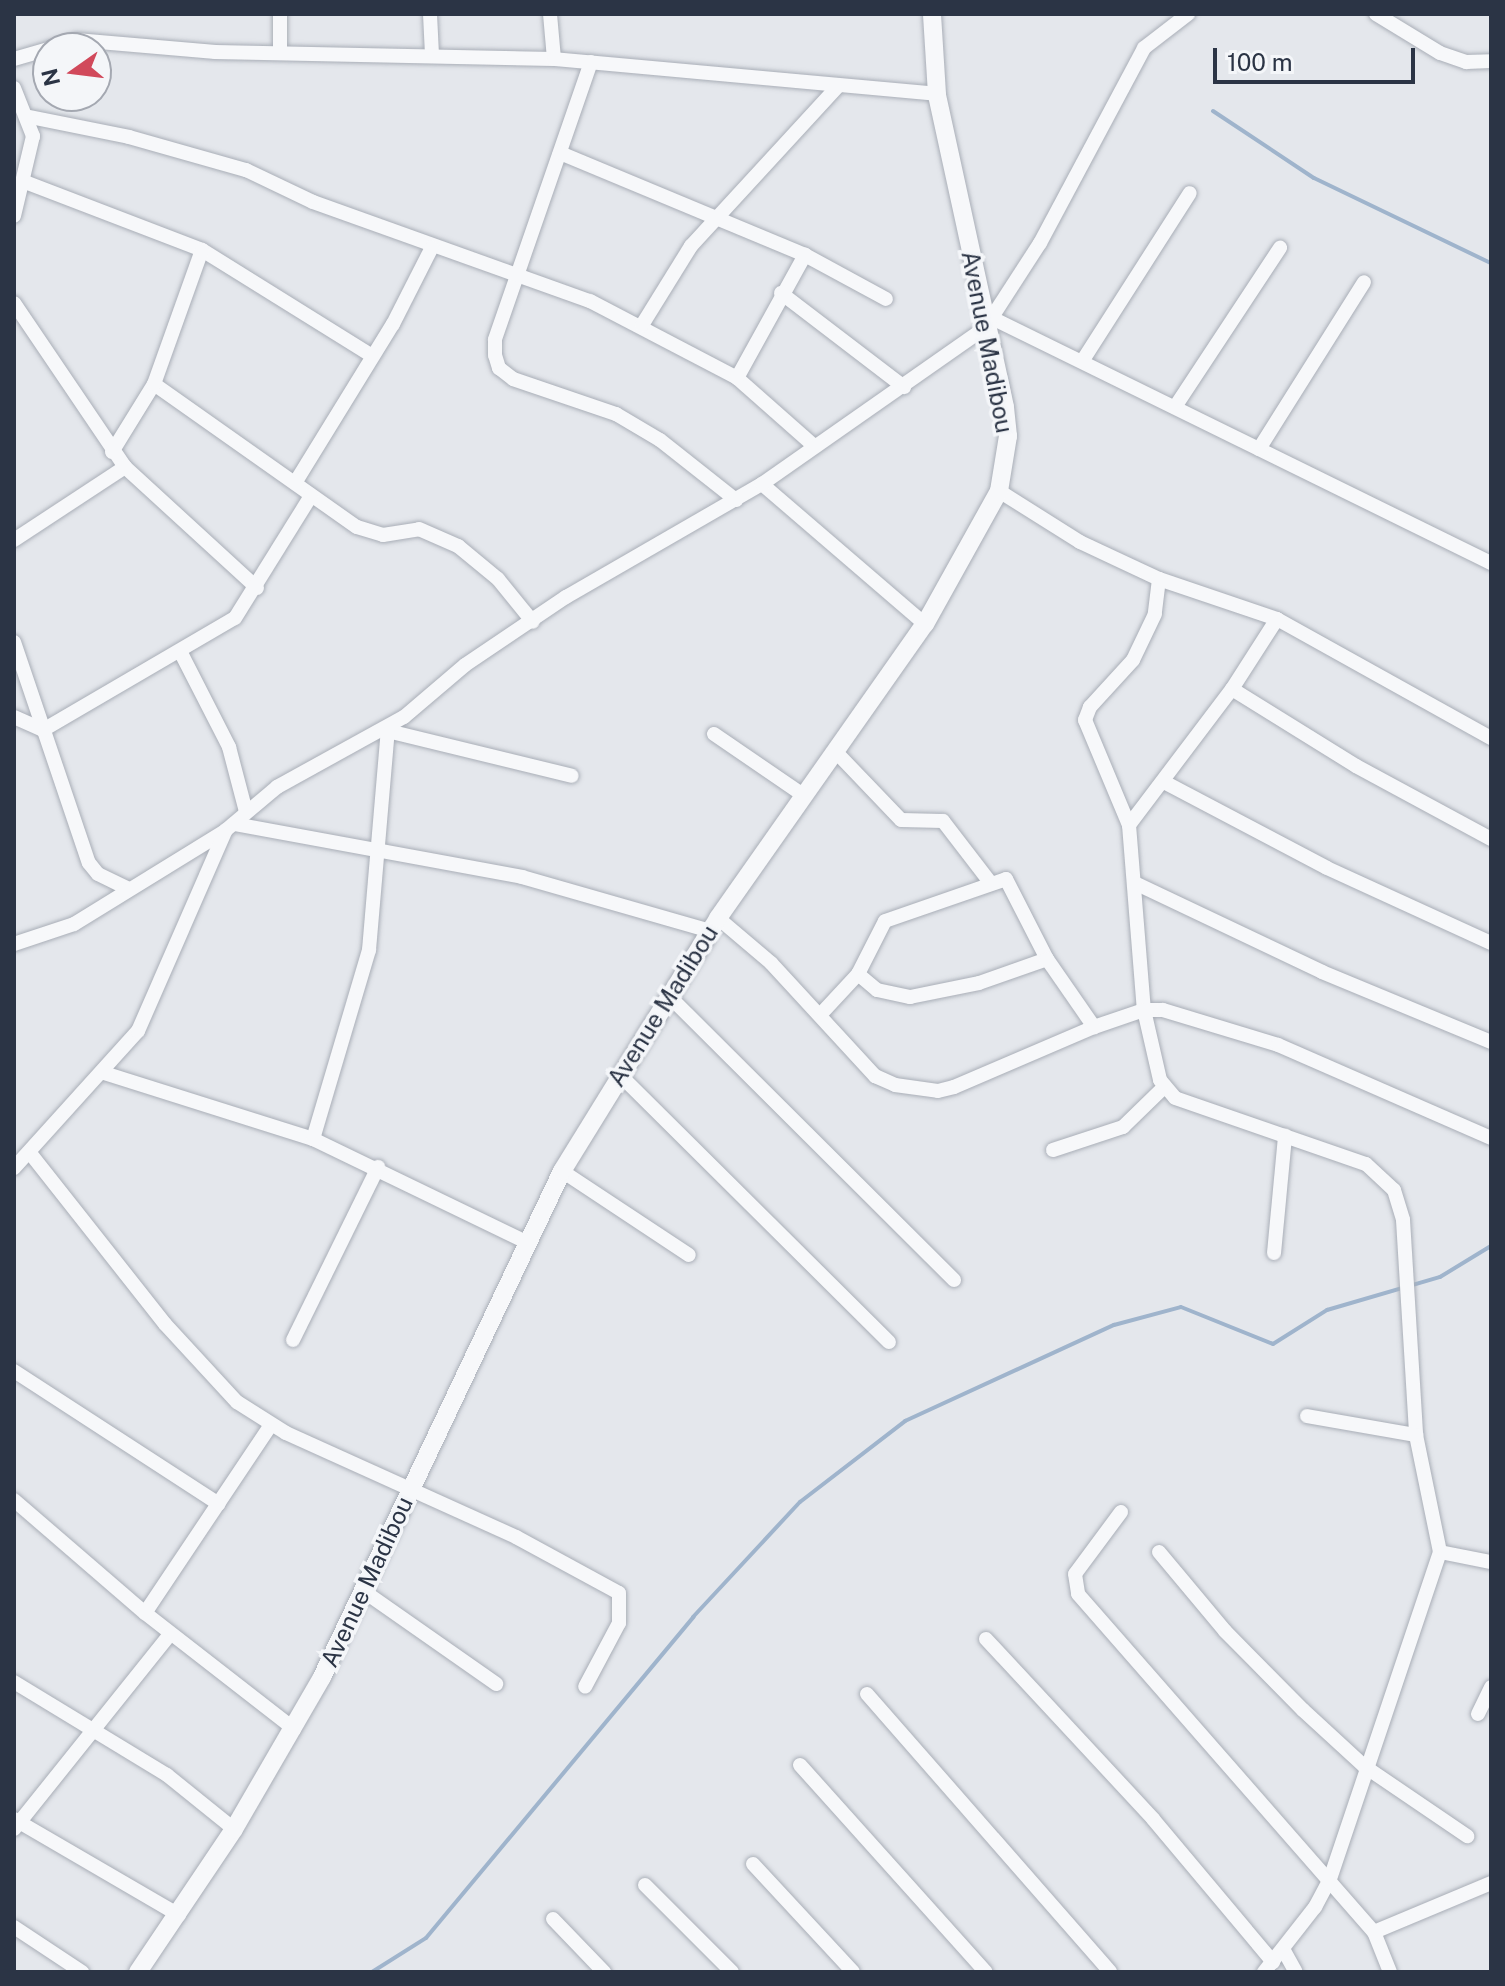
<!DOCTYPE html>
<style>
body{margin:0}
#map{position:relative;width:1505px;height:1986px;overflow:hidden;background:#e4e7ec;font-family:"Public Sans",sans-serif}
div>[style]{position:absolute}
.stream>*{height:4px;margin:-2px;padding:0 2px;transform-origin:2px;border-radius:2px;background:#9fb4cc}
.roads{filter:drop-shadow(0 0 2px #a9aeb7) drop-shadow(0 0 2px #a9aeb7)}
.minor>*{height:14px;margin:-7px;padding:0 7px;transform-origin:7px;border-radius:7px;background:#f7f8fa}
.tertiary>*{height:18px;margin:-9px;padding:0 9px;transform-origin:9px;border-radius:9px;background:#f7f8fa}
span{translate:-50% -50%;white-space:nowrap;text-align:center;line-height:1.15;-webkit-text-stroke:7px #f4f6f9;paint-order:stroke}
.street-label{font-size:24px;color:#2b3445}
.frame{position:absolute;inset:0;border:16px solid #2b3445;pointer-events:none}
.north{position:absolute;left:32px;top:32px;width:80px;height:80px;box-sizing:border-box;background:#f4f6f9;border:2px solid #a4a8b1;border-radius:50%;rotate:256deg;font-size:22px;font-weight:700;line-height:32px;text-align:center;color:#2b3445}
.north::after{content:'';display:block;margin:auto;width:28px;height:36px;background:#d1495b;clip-path:polygon(50% 0,100% 100%,50% 72%,0 100%)}
.scale{position:absolute;left:1213px;top:48px;width:202px;height:36px;box-sizing:border-box;border:4px solid #2b3445;border-top:0;padding-left:10px;font-size:24px;line-height:28px;white-space:nowrap;color:#2b3445;-webkit-text-stroke:6px #f4f6f9;paint-order:stroke}
</style>
<div id="map">
<div class="stream">
<i style="left:1213px;top:111px;width:121px;rotate:33.6deg"></i>
<i style="left:1314px;top:178px;width:196px;rotate:25.7deg"></i>
<i style="left:372px;top:1972px;width:64px;rotate:-32.2deg"></i>
<i style="left:426px;top:1938px;width:418px;rotate:-50.2deg"></i>
<i style="left:693px;top:1617px;width:157px;rotate:-47.1deg"></i>
<i style="left:800px;top:1502px;width:133px;rotate:-37.6deg"></i>
<i style="left:905px;top:1421px;width:230px;rotate:-24.7deg"></i>
<i style="left:1114px;top:1325px;width:69px;rotate:-15deg"></i>
<i style="left:1181px;top:1307px;width:99px;rotate:21.9deg"></i>
<i style="left:1273px;top:1344px;width:64px;rotate:-32.2deg"></i>
<i style="left:1327px;top:1310px;width:118px;rotate:-16.3deg"></i>
<i style="left:1440px;top:1277px;width:60px;rotate:-31.3deg"></i>
</div>
<div class="roads">
<div class="minor">
<i style="left:430px;top:14px;width:41px;rotate:87.2deg"></i>
<i style="left:550px;top:14px;width:45px;rotate:84.9deg"></i>
<i style="left:1376px;top:14px;width:75px;rotate:31.4deg"></i>
<i style="left:1440px;top:53px;width:28px;rotate:19deg"></i>
<i style="left:1466px;top:62px;width:25px;rotate:-2deg"></i>
<i style="left:50px;top:48px;width:27px;rotate:-17deg"></i>
<i style="left:76px;top:40px;width:140px;rotate:4.9deg"></i>
<i style="left:215px;top:52px;width:339px;rotate:1.2deg"></i>
<i style="left:554px;top:59px;width:385px;rotate:5.2deg"></i>
<i style="left:280px;top:53px;width:39px;rotate:-90deg"></i>
<i style="left:14px;top:59px;width:35px;rotate:-16deg"></i>
<i style="left:591px;top:62px;width:294px;rotate:109.1deg"></i>
<i style="left:495px;top:340px;width:15px;rotate:90deg"></i>
<i style="left:495px;top:355px;width:14px;rotate:73deg"></i>
<i style="left:499px;top:368px;width:18px;rotate:38deg"></i>
<i style="left:513px;top:379px;width:109px;rotate:18.8deg"></i>
<i style="left:616px;top:414px;width:51px;rotate:30.6deg"></i>
<i style="left:660px;top:440px;width:97px;rotate:38.3deg"></i>
<i style="left:14px;top:88px;width:52px;rotate:68.4deg"></i>
<i style="left:33px;top:136px;width:82px;rotate:103.4deg"></i>
<i style="left:30px;top:117px;width:101px;rotate:11.4deg"></i>
<i style="left:129px;top:137px;width:122px;rotate:15.8deg"></i>
<i style="left:246px;top:170px;width:74px;rotate:25.5deg"></i>
<i style="left:313px;top:202px;width:294px;rotate:19.7deg"></i>
<i style="left:590px;top:301px;width:166px;rotate:27.6deg"></i>
<i style="left:737px;top:378px;width:103px;rotate:41.4deg"></i>
<i style="left:560px;top:153px;width:265px;rotate:22.6deg"></i>
<i style="left:805px;top:255px;width:92px;rotate:28.5deg"></i>
<i style="left:25px;top:182px;width:190px;rotate:21deg"></i>
<i style="left:202px;top:250px;width:200px;rotate:31.9deg"></i>
<i style="left:781px;top:293px;width:155px;rotate:37.4deg"></i>
<i style="left:14px;top:303px;width:198px;rotate:55.9deg"></i>
<i style="left:125px;top:467px;width:179px;rotate:42.5deg"></i>
<i style="left:994px;top:319px;width:554px;rotate:26.15deg"></i>
<i style="left:642px;top:325px;width:93px;rotate:-58.2deg"></i>
<i style="left:691px;top:246px;width:217px;rotate:-47.4deg"></i>
<i style="left:1083px;top:360px;width:198px;rotate:-57.4deg"></i>
<i style="left:737px;top:378px;width:141px;rotate:-61.1deg"></i>
<i style="left:154px;top:384px;width:248px;rotate:35.2deg"></i>
<i style="left:357px;top:527px;width:27px;rotate:17deg"></i>
<i style="left:383px;top:535px;width:36px;rotate:-9deg"></i>
<i style="left:419px;top:529px;width:43px;rotate:23.6deg"></i>
<i style="left:458px;top:546px;width:52px;rotate:39.5deg"></i>
<i style="left:498px;top:579px;width:55px;rotate:50.9deg"></i>
<i style="left:1175px;top:407px;width:191px;rotate:-56.6deg"></i>
<i style="left:1259px;top:449px;width:197px;rotate:-57.8deg"></i>
<i style="left:112px;top:452px;width:80px;rotate:-58.3deg"></i>
<i style="left:154px;top:384px;width:142px;rotate:-70.3deg"></i>
<i style="left:295px;top:483px;width:187px;rotate:-58.4deg"></i>
<i style="left:393px;top:324px;width:86px;rotate:-63.1deg"></i>
<i style="left:762px;top:484px;width:215px;rotate:40.7deg"></i>
<i style="left:999px;top:491px;width:96px;rotate:32.2deg"></i>
<i style="left:1080px;top:542px;width:87px;rotate:25.1deg"></i>
<i style="left:1159px;top:579px;width:125px;rotate:18.7deg"></i>
<i style="left:1277px;top:619px;width:245px;rotate:29.1deg"></i>
<i style="left:14px;top:540px;width:133px;rotate:-33.3deg"></i>
<i style="left:1159px;top:579px;width:35px;rotate:97deg"></i>
<i style="left:1155px;top:614px;width:51px;rotate:115.6deg"></i>
<i style="left:1133px;top:660px;width:64px;rotate:132.5deg"></i>
<i style="left:1090px;top:707px;width:14px;rotate:111deg"></i>
<i style="left:1085px;top:720px;width:114px;rotate:67.3deg"></i>
<i style="left:1129px;top:825px;width:186px;rotate:85.4deg"></i>
<i style="left:1144px;top:1010px;width:72px;rotate:77.1deg"></i>
<i style="left:1160px;top:1080px;width:23px;rotate:50deg"></i>
<i style="left:1175px;top:1098px;width:202px;rotate:19.1deg"></i>
<i style="left:1366px;top:1164px;width:38px;rotate:43deg"></i>
<i style="left:1394px;top:1190px;width:31px;rotate:73deg"></i>
<i style="left:1403px;top:1220px;width:215px;rotate:86.5deg"></i>
<i style="left:1416px;top:1435px;width:119px;rotate:78.4deg"></i>
<i style="left:1440px;top:1552px;width:345px;rotate:108.6deg"></i>
<i style="left:1330px;top:1879px;width:32px;rotate:118deg"></i>
<i style="left:1315px;top:1907px;width:83px;rotate:128.1deg"></i>
<i style="left:14px;top:642px;width:233px;rotate:71.3deg"></i>
<i style="left:89px;top:863px;width:14px;rotate:51deg"></i>
<i style="left:98px;top:874px;width:34px;rotate:26deg"></i>
<i style="left:181px;top:653px;width:106px;rotate:62.9deg"></i>
<i style="left:229px;top:747px;width:67px;rotate:75.3deg"></i>
<i style="left:1232px;top:689px;width:146px;rotate:31.8deg"></i>
<i style="left:1356px;top:766px;width:153px;rotate:28.4deg"></i>
<i style="left:14px;top:717px;width:32px;rotate:24deg"></i>
<i style="left:43px;top:730px;width:222px;rotate:-30.3deg"></i>
<i style="left:235px;top:618px;width:144px;rotate:-58.1deg"></i>
<i style="left:388px;top:731px;width:189px;rotate:13.7deg"></i>
<i style="left:714px;top:734px;width:108px;rotate:34.4deg"></i>
<i style="left:836px;top:752px;width:94px;rotate:46.3deg"></i>
<i style="left:901px;top:820px;width:42px;rotate:1.4deg"></i>
<i style="left:943px;top:821px;width:76px;rotate:52.5deg"></i>
<i style="left:1164px;top:782px;width:184px;rotate:27.8deg"></i>
<i style="left:1327px;top:868px;width:180px;rotate:24.6deg"></i>
<i style="left:234px;top:824px;width:293px;rotate:10.4deg"></i>
<i style="left:522px;top:877px;width:196px;rotate:16deg"></i>
<i style="left:1129px;top:825px;width:171px;rotate:-52.9deg"></i>
<i style="left:1232px;top:689px;width:83px;rotate:-57.3deg"></i>
<i style="left:1137px;top:884px;width:205px;rotate:25.4deg"></i>
<i style="left:1322px;top:972px;width:183px;rotate:22.5deg"></i>
<i style="left:718px;top:918px;width:70px;rotate:40.3deg"></i>
<i style="left:771px;top:963px;width:154px;rotate:47.4deg"></i>
<i style="left:875px;top:1076px;width:22px;rotate:24deg"></i>
<i style="left:895px;top:1085px;width:43px;rotate:7.9deg"></i>
<i style="left:938px;top:1091px;width:16px;rotate:-14deg"></i>
<i style="left:954px;top:1087px;width:152px;rotate:-23.2deg"></i>
<i style="left:1094px;top:1027px;width:53px;rotate:-18.8deg"></i>
<i style="left:1144px;top:1010px;width:19px"></i>
<i style="left:1163px;top:1010px;width:120px;rotate:16.9deg"></i>
<i style="left:1278px;top:1045px;width:232px;rotate:23.6deg"></i>
<i style="left:14px;top:944px;width:63px;rotate:-18.4deg"></i>
<i style="left:74px;top:924px;width:177px;rotate:-31.6deg"></i>
<i style="left:858px;top:974px;width:25px;rotate:40deg"></i>
<i style="left:877px;top:990px;width:34px;rotate:12deg"></i>
<i style="left:910px;top:997px;width:70px;rotate:-11.5deg"></i>
<i style="left:979px;top:983px;width:72px;rotate:-19.4deg"></i>
<i style="left:670px;top:997px;width:401px;rotate:44.9deg"></i>
<i style="left:820px;top:1015px;width:56px;rotate:-47.2deg"></i>
<i style="left:858px;top:974px;width:59px;rotate:-63deg"></i>
<i style="left:885px;top:921px;width:128px;rotate:-19.1deg"></i>
<i style="left:1006px;top:879px;width:90px;rotate:62.9deg"></i>
<i style="left:1047px;top:959px;width:83px;rotate:55.3deg"></i>
<i style="left:104px;top:1073px;width:219px;rotate:17.5deg"></i>
<i style="left:313px;top:1139px;width:239px;rotate:25.8deg"></i>
<i style="left:620px;top:1075px;width:379px;rotate:44.8deg"></i>
<i style="left:313px;top:1139px;width:197px;rotate:-73.5deg"></i>
<i style="left:369px;top:950px;width:223px;rotate:-85.1deg"></i>
<i style="left:1053px;top:1150px;width:74px;rotate:-18.2deg"></i>
<i style="left:1123px;top:1127px;width:56px;rotate:-44.3deg"></i>
<i style="left:30px;top:1153px;width:218px;rotate:51.7deg"></i>
<i style="left:165px;top:1324px;width:106px;rotate:47.3deg"></i>
<i style="left:237px;top:1402px;width:58px;rotate:32.3deg"></i>
<i style="left:286px;top:1433px;width:252px;rotate:24.3deg"></i>
<i style="left:516px;top:1537px;width:117px;rotate:28.5deg"></i>
<i style="left:619px;top:1593px;width:30px;rotate:90deg"></i>
<i style="left:619px;top:1623px;width:72px;rotate:118deg"></i>
<i style="left:14px;top:1168px;width:185px;rotate:-47.9deg"></i>
<i style="left:138px;top:1031px;width:219px;rotate:-66.4deg"></i>
<i style="left:226px;top:830px;width:67px;rotate:-40.1deg"></i>
<i style="left:277px;top:787px;width:145px;rotate:-28.9deg"></i>
<i style="left:404px;top:717px;width:80px;rotate:-40.4deg"></i>
<i style="left:465px;top:665px;width:122px;rotate:-34deg"></i>
<i style="left:566px;top:597px;width:226px;rotate:-30deg"></i>
<i style="left:762px;top:484px;width:272px;rotate:-35deg"></i>
<i style="left:985px;top:328px;width:101px;rotate:-57.1deg"></i>
<i style="left:1040px;top:243px;width:221px;rotate:-61.9deg"></i>
<i style="left:1144px;top:48px;width:56px;rotate:-37.7deg"></i>
<i style="left:562px;top:1171px;width:152px;rotate:33.5deg"></i>
<i style="left:1274px;top:1253px;width:118px;rotate:-84.6deg"></i>
<i style="left:293px;top:1340px;width:193px;rotate:-63.8deg"></i>
<i style="left:14px;top:1371px;width:244px;rotate:33deg"></i>
<i style="left:1307px;top:1416px;width:111px;rotate:9.9deg"></i>
<i style="left:14px;top:1500px;width:173px;rotate:40.8deg"></i>
<i style="left:145px;top:1613px;width:189px;rotate:37.9deg"></i>
<i style="left:1121px;top:1512px;width:77px;rotate:126.6deg"></i>
<i style="left:1075px;top:1574px;width:20px;rotate:81deg"></i>
<i style="left:1078px;top:1594px;width:449px;rotate:48.8deg"></i>
<i style="left:1374px;top:1932px;width:43px;rotate:68.2deg"></i>
<i style="left:1159px;top:1552px;width:103px;rotate:50.1deg"></i>
<i style="left:1225px;top:1631px;width:111px;rotate:45.4deg"></i>
<i style="left:1303px;top:1710px;width:83px;rotate:42.6deg"></i>
<i style="left:1364px;top:1766px;width:125px;rotate:34.2deg"></i>
<i style="left:1440px;top:1552px;width:52px;rotate:11.1deg"></i>
<i style="left:362px;top:1590px;width:164px;rotate:35deg"></i>
<i style="left:145px;top:1613px;width:226px;rotate:-56.2deg"></i>
<i style="left:986px;top:1639px;width:246px;rotate:47.1deg"></i>
<i style="left:1153px;top:1819px;width:187px;rotate:50deg"></i>
<i style="left:14px;top:1682px;width:179px;rotate:31.3deg"></i>
<i style="left:167px;top:1775px;width:86px;rotate:38.9deg"></i>
<i style="left:867px;top:1694px;width:369px;rotate:48.8deg"></i>
<i style="left:1478px;top:1714px;width:30px;rotate:-64deg"></i>
<i style="left:800px;top:1765px;width:278px;rotate:48.1deg"></i>
<i style="left:14px;top:1819px;width:191px;rotate:30.2deg"></i>
<i style="left:14px;top:1829px;width:250px;rotate:-51.3deg"></i>
<i style="left:753px;top:1864px;width:147px;rotate:47.2deg"></i>
<i style="left:645px;top:1885px;width:123px;rotate:45deg"></i>
<i style="left:553px;top:1919px;width:74px;rotate:46.1deg"></i>
<i style="left:14px;top:1927px;width:82px;rotate:33.5deg"></i>
<i style="left:1374px;top:1932px;width:127px;rotate:-22.7deg"></i>
<i style="left:1283px;top:1949px;width:26px;rotate:61deg"></i>
</div>
<div class="tertiary">
<i style="left:138px;top:1972px;width:172px;rotate:-56.1deg"></i>
<i style="left:234px;top:1829px;width:176px;rotate:-59.9deg"></i>
<i style="left:322px;top:1677px;width:560px;rotate:-64.62deg"></i>
<i style="left:562px;top:1171px;width:297px;rotate:-58.3deg"></i>
<i style="left:718px;top:918px;width:360px;rotate:-54.9deg"></i>
<i style="left:925px;top:624px;width:152px;rotate:-60.9deg"></i>
<i style="left:999px;top:491px;width:56px;rotate:-80.7deg"></i>
<i style="left:1008px;top:436px;width:29px;rotate:-96deg"></i>
<i style="left:1005px;top:407px;width:320px;rotate:-102.3deg"></i>
<i style="left:937px;top:94px;width:80px;rotate:-93.6deg"></i>
</div>
</div>
<div class="street-label">
<span style="left:987px;top:342px;rotate:79deg">Avenue Madibou</span>
<span style="left:663px;top:1006px;rotate:-58deg">Avenue Madibou</span>
<span style="left:367px;top:1582px;rotate:-65deg">Avenue Madibou</span>
</div>
<div class="frame"></div>
<div class="north">N</div>
<div class="scale">100 m</div>
</div>
